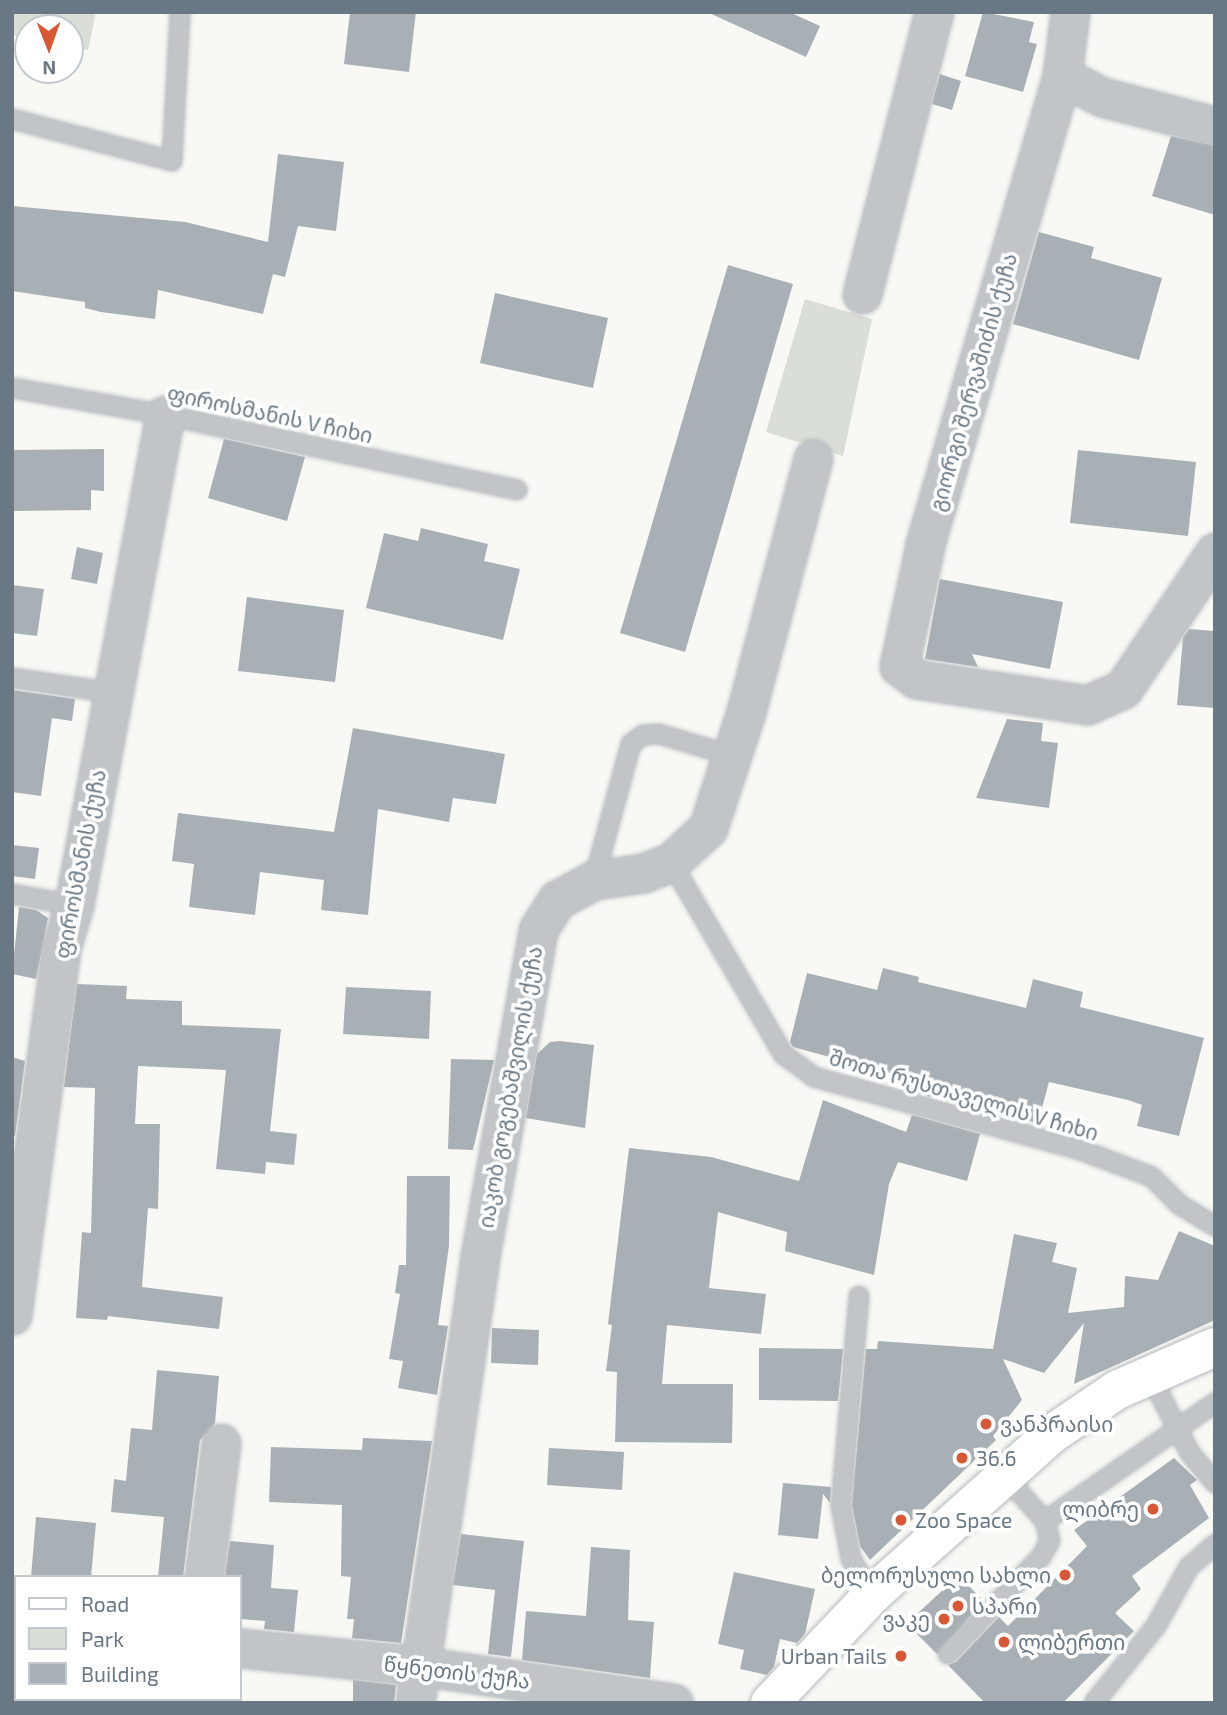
<!DOCTYPE html>
<meta charset="utf-8">
<style>
body{margin:0}
#map{position:relative;width:1227px;height:1715px;overflow:hidden;background:#f8f8f5;font-family:"Exo 2","Noto Sans Georgian",sans-serif}
div>[style]{position:absolute}
.green>*{inset:0;background:#d9ded6}
.building>*{inset:0;background:#a9b0b5}
.roads{filter:drop-shadow(0 0 2px #b4b9bd) drop-shadow(0 0 2px #b4b9bd)}
.service>*{height:18px;margin:-9px;padding:0 9px;transform-origin:9px;border-radius:9px;background:#c1c5c8}
.minor>*{height:37px;margin:-18.5px;padding:0 18.5px;transform-origin:18.5px;border-radius:18.5px;background:#c1c5c8}
.secondary>*{height:38px;margin:-19px;padding:0 19px;transform-origin:19px;border-radius:19px;background:#fff}
.dots>*{width:19px;height:19px;translate:-50% -50%;box-sizing:border-box;border:4px solid #fff;border-radius:50%}
span{translate:-50% -50%;white-space:nowrap;text-align:center;line-height:1.15;-webkit-text-stroke:7px #fff;paint-order:stroke}
.street-label{font-size:21px;color:#697884}
.poi-label{font-size:21px;color:#697884}
.left{translate:0 -50%;text-align:left}
.right{translate:-100% -50%;text-align:right}
.frame{position:absolute;inset:0;border:14px solid #697884;pointer-events:none}
.legend{position:absolute;left:14px;top:1575px;width:228px;height:126px;box-sizing:border-box;background:#fff;border:2px solid #c3c9ce;margin:0;padding:9px 12px;list-style:none;font-size:21px;color:#697884}
.legend li{display:flex;align-items:center;gap:14px;height:35px}
.legend b{width:35px;border:2px solid #c3c9ce}
.north{position:absolute;left:14px;top:14px;width:70px;height:70px;box-sizing:border-box;background:#fff;border:2px solid #c3c9ce;border-radius:50%;rotate:179deg;font-size:19px;font-weight:700;line-height:28px;text-align:center;color:#697884}
.north::after{content:'';display:block;margin:auto;width:24px;height:32px;background:#d85835;clip-path:polygon(50% 0,100% 100%,50% 72%,0 100%)}
</style>
<div id="map">
<div class="green">
<i style="clip-path:polygon(12px 12px,96px 12px,88px 50px,70px 46px,70px 28px,28px 28px,28px 38px,12px 35px)"></i>
<i style="clip-path:polygon(805px 299px,872px 319px,843px 456px,766px 432px)"></i>
</div>
<div class="building">
<i style="clip-path:polygon(350px 12px,416px 12px,409px 72px,344px 64px)"></i>
<i style="clip-path:polygon(707px 12px,789px 12px,820px 26px,806px 57px)"></i>
<i style="clip-path:polygon(983px 12px,1034px 22px,1029px 42px,1037px 44px,1023px 92px,965px 76px)"></i>
<i style="clip-path:polygon(940px 74px,961px 81px,952px 110px,932px 104px)"></i>
<i style="clip-path:polygon(1171px 136px,1215px 146px,1215px 215px,1152px 196px)"></i>
<i style="clip-path:polygon(278px 154px,344px 162px,336px 231px,298px 226px,285px 277px,273px 274px,263px 314px,158px 290px,155px 319px,101px 312px,85px 308px,85px 302px,12px 291px,12px 206px,185px 222px,268px 242px)"></i>
<i style="clip-path:polygon(1039px 232px,1094px 247px,1091px 258px,1162px 278px,1139px 360px,1013px 324px)"></i>
<i style="clip-path:polygon(728px 265px,793px 284px,685px 652px,620px 633px)"></i>
<i style="clip-path:polygon(495px 293px,608px 318px,593px 388px,480px 363px)"></i>
<i style="clip-path:polygon(224px 439px,305px 457px,287px 521px,208px 498px)"></i>
<i style="clip-path:polygon(104px 449px,104px 491px,91px 490px,91px 510px,12px 511px,12px 450px)"></i>
<i style="clip-path:polygon(1078px 450px,1196px 462px,1188px 536px,1070px 523px)"></i>
<i style="clip-path:polygon(421px 528px,488px 544px,484px 561px,520px 569px,503px 640px,366px 608px,384px 533px,418px 541px)"></i>
<i style="clip-path:polygon(77px 547px,103px 553px,97px 584px,71px 579px)"></i>
<i style="clip-path:polygon(940px 579px,1063px 602px,1050px 669px,972px 654px,978px 667px,925px 659px)"></i>
<i style="clip-path:polygon(12px 585px,44px 589px,37px 636px,12px 633px)"></i>
<i style="clip-path:polygon(247px 597px,344px 610px,335px 682px,238px 671px)"></i>
<i style="clip-path:polygon(1189px 629px,1215px 631px,1215px 708px,1177px 705px,1183px 638px)"></i>
<i style="clip-path:polygon(12px 690px,75px 699px,72px 721px,52px 718px,41px 796px,12px 792px)"></i>
<i style="clip-path:polygon(1007px 719px,1043px 723px,1041px 741px,1058px 743px,1049px 808px,976px 798px)"></i>
<i style="clip-path:polygon(353px 728px,505px 754px,496px 804px,453px 798px,449px 822px,378px 809px,368px 915px,321px 910px,324px 880px,260px 872px,255px 915px,189px 907px,194px 864px,172px 861px,178px 813px,334px 832px)"></i>
<i style="clip-path:polygon(12px 845px,39px 848px,35px 879px,12px 876px)"></i>
<i style="clip-path:polygon(19px 907px,36px 910px,48px 918px,36px 979px,12px 974px)"></i>
<i style="clip-path:polygon(883px 968px,919px 977px,918px 982px,1026px 1008px,1033px 979px,1083px 992px,1080px 1007px,1204px 1038px,1179px 1136px,1137px 1126px,1142px 1105px,1128px 1100px,1049px 1082px,1038px 1123px,919px 1094px,922px 1082px,793px 1047px,790px 1042px,807px 973px,877px 990px)"></i>
<i style="clip-path:polygon(77px 984px,127px 986px,126px 999px,182px 1001px,182px 1025px,281px 1029px,270px 1131px,297px 1134px,294px 1165px,266px 1162px,265px 1174px,216px 1169px,226px 1070px,138px 1066px,135px 1124px,160px 1124px,158px 1209px,148px 1208px,142px 1287px,223px 1297px,219px 1329px,108px 1316px,107px 1320px,76px 1318px,82px 1232px,91px 1233px,95px 1088px,64px 1087px)"></i>
<i style="clip-path:polygon(346px 987px,431px 991px,429px 1039px,343px 1034px)"></i>
<i style="clip-path:polygon(560px 1041px,594px 1045px,585px 1128px,526px 1118px,537px 1054px,550px 1042px)"></i>
<i style="clip-path:polygon(12px 1057px,25px 1061px,15px 1136px,12px 1136px)"></i>
<i style="clip-path:polygon(451px 1059px,494px 1060px,473px 1150px,448px 1149px)"></i>
<i style="clip-path:polygon(823px 1100px,906px 1132px,912px 1115px,980px 1134px,967px 1181px,898px 1162px,889px 1184px,874px 1275px,785px 1251px,787px 1232px,718px 1212px,709px 1288px,766px 1294px,761px 1334px,667px 1325px,662px 1384px,733px 1384px,732px 1443px,615px 1442px,617px 1372px,606px 1371px,612px 1325px,608px 1324px,629px 1148px,711px 1157px,799px 1181px)"></i>
<i style="clip-path:polygon(407px 1176px,450px 1176px,449px 1246px,438px 1325px,448px 1326px,437px 1395px,398px 1388px,403px 1361px,389px 1359px,400px 1294px,395px 1293px,399px 1265px,406px 1265px)"></i>
<i style="clip-path:polygon(1179px 1231px,1215px 1246px,1215px 1320px,1074px 1384px,1084px 1323px,1044px 1373px,1003px 1359px,1022px 1400px,993px 1436px,996px 1440px,870px 1560px,860px 1546px,852px 1504px,866px 1349px,877px 1349px,878px 1341px,993px 1349px,1014px 1234px,1057px 1243px,1052px 1262px,1077px 1268px,1068px 1313px,1124px 1307px,1125px 1276px,1158px 1280px)"></i>
<i style="clip-path:polygon(492px 1328px,539px 1330px,538px 1365px,491px 1363px)"></i>
<i style="clip-path:polygon(759px 1348px,843px 1349px,838px 1401px,759px 1400px)"></i>
<i style="clip-path:polygon(157px 1370px,219px 1376px,215px 1423px,200px 1440px,183px 1577px,158px 1577px,164px 1517px,111px 1512px,114px 1479px,126px 1481px,131px 1428px,152px 1430px)"></i>
<i style="clip-path:polygon(363px 1438px,432px 1441px,401px 1643px,352px 1638px,354px 1619px,347px 1619px,351px 1577px,341px 1576px,342px 1505px,269px 1502px,271px 1447px,362px 1450px)"></i>
<i style="clip-path:polygon(549px 1448px,624px 1452px,622px 1490px,547px 1485px)"></i>
<i style="clip-path:polygon(1174px 1458px,1197px 1480px,1190px 1485px,1209px 1518px,1132px 1576px,1141px 1589px,1115px 1613px,1134px 1631px,1063px 1703px,985px 1703px,948px 1665px,956px 1662px,999px 1617px,1008px 1626px,1087px 1546px,1074px 1530px)"></i>
<i style="clip-path:polygon(783px 1483px,831px 1487px,830px 1503px,823px 1494px,818px 1539px,778px 1535px)"></i>
<i style="clip-path:polygon(36px 1517px,96px 1523px,91px 1577px,31px 1577px)"></i>
<i style="clip-path:polygon(461px 1534px,524px 1541px,511px 1657px,488px 1654px,495px 1590px,453px 1585px)"></i>
<i style="clip-path:polygon(230px 1541px,274px 1545px,271px 1588px,298px 1590px,294px 1632px,264px 1629px,265px 1621px,240px 1619px,240px 1577px,225px 1577px)"></i>
<i style="clip-path:polygon(591px 1547px,630px 1550px,628px 1620px,654px 1622px,650px 1678px,522px 1660px,526px 1611px,586px 1616px)"></i>
<i style="clip-path:polygon(734px 1572px,815px 1589px,805px 1634px,797px 1643px,780px 1639px,774px 1667px,767px 1675px,740px 1669px,744px 1650px,718px 1644px)"></i>
<i style="clip-path:polygon(959px 1575px,983px 1601px,937px 1654px,912px 1629px,923px 1618px,918px 1613px)"></i>
<i style="clip-path:polygon(353px 1680px,396px 1685px,394px 1703px,353px 1703px)"></i>
</div>
<div class="roads">
<div class="service">
<i style="left:12px;top:119px;width:165px;rotate:14.7deg"></i>
<i style="left:172px;top:161px;width:149px;rotate:-86.9deg"></i>
<i style="left:12px;top:388px;width:155px;rotate:10deg"></i>
<i style="left:165px;top:415px;width:360px;rotate:12deg"></i>
<i style="left:12px;top:678px;width:102px;rotate:8.4deg"></i>
<i style="left:671px;top:862px;width:224px;rotate:59.7deg"></i>
<i style="left:784px;top:1055px;width:37px;rotate:36deg"></i>
<i style="left:814px;top:1077px;width:274px;rotate:15.3deg"></i>
<i style="left:1078px;top:1149px;width:79px;rotate:20.7deg"></i>
<i style="left:1152px;top:1177px;width:40px;rotate:45deg"></i>
<i style="left:1180px;top:1205px;width:41px;rotate:31deg"></i>
<i style="left:594px;top:880px;width:141px;rotate:-74.8deg"></i>
<i style="left:631px;top:744px;width:15px;rotate:-37deg"></i>
<i style="left:643px;top:735px;width:16px;rotate:-4deg"></i>
<i style="left:659px;top:734px;width:77px;rotate:16.6deg"></i>
<i style="left:12px;top:894px;width:63px;rotate:10.1deg"></i>
<i style="left:859px;top:1296px;width:210px;rotate:94.9deg"></i>
<i style="left:841px;top:1505px;width:55px;rotate:79.5deg"></i>
<i style="left:851px;top:1559px;width:42px;rotate:59.7deg"></i>
<i style="left:1150px;top:1375px;width:88px;rotate:62.9deg"></i>
<i style="left:1190px;top:1453px;width:39px;rotate:50deg"></i>
<i style="left:1005px;top:1476px;width:60px;rotate:48.4deg"></i>
<i style="left:948px;top:1654px;width:134px;rotate:-46.2deg"></i>
<i style="left:1041px;top:1557px;width:18px;rotate:-61deg"></i>
<i style="left:1050px;top:1541px;width:21px;rotate:-104deg"></i>
<i style="left:1045px;top:1521px;width:207px;rotate:-34.8deg"></i>
<i style="left:1094px;top:1703px;width:99px;rotate:-51.2deg"></i>
<i style="left:1156px;top:1626px;width:68px;rotate:-60.8deg"></i>
<i style="left:1189px;top:1567px;width:35px;rotate:-41deg"></i>
</div>
<div class="minor">
<i style="left:1070px;top:12px;width:64px;rotate:97.1deg"></i>
<i style="left:1062px;top:76px;width:490px;rotate:106.3deg"></i>
<i style="left:925px;top:546px;width:123px;rotate:102.2deg"></i>
<i style="left:899px;top:666px;width:21px;rotate:37deg"></i>
<i style="left:916px;top:679px;width:173px;rotate:8.6deg"></i>
<i style="left:1087px;top:705px;width:39px;rotate:-24deg"></i>
<i style="left:1123px;top:689px;width:165px;rotate:-56.1deg"></i>
<i style="left:1062px;top:76px;width:45px;rotate:27.7deg"></i>
<i style="left:1102px;top:97px;width:117px;rotate:14.4deg"></i>
<i style="left:862px;top:294px;width:291px;rotate:-75.7deg"></i>
<i style="left:12px;top:1315px;width:370px;rotate:-82.4deg"></i>
<i style="left:61px;top:948px;width:45px;rotate:-73.2deg"></i>
<i style="left:74px;top:905px;width:498px;rotate:-79.5deg"></i>
<i style="left:204px;top:1577px;width:135px;rotate:-82.8deg"></i>
<i style="left:12px;top:1625px;width:4px;rotate:14deg"></i>
<i style="left:240px;top:1648px;width:181px;rotate:5.7deg"></i>
<i style="left:420px;top:1666px;width:256px;rotate:8.3deg"></i>
<i style="left:415px;top:1703px;width:446px;rotate:-81.7deg"></i>
<i style="left:479px;top:1262px;width:337px;rotate:-79.9deg"></i>
<i style="left:538px;top:930px;width:36px;rotate:-58deg"></i>
<i style="left:557px;top:900px;width:42px;rotate:-28.4deg"></i>
<i style="left:594px;top:880px;width:49px;rotate:-8.1deg"></i>
<i style="left:643px;top:873px;width:30px;rotate:-21deg"></i>
<i style="left:671px;top:862px;width:50px;rotate:-42.6deg"></i>
<i style="left:708px;top:828px;width:122px;rotate:-71.9deg"></i>
<i style="left:746px;top:712px;width:262px;rotate:-75.2deg"></i>
</div>
<div class="secondary">
<i style="left:770px;top:1703px;width:149px;rotate:-46.6deg"></i>
<i style="left:872px;top:1595px;width:241px;rotate:-41.8deg"></i>
<i style="left:1052px;top:1434px;width:78px;rotate:-34.1deg"></i>
<i style="left:1117px;top:1390px;width:107px;rotate:-23.7deg"></i>
</div>
</div>
<div class="dots">
<i style="left:986px;top:1424px;background:#d85835"></i>
<i style="left:962px;top:1458px;background:#d85835"></i>
<i style="left:1153px;top:1509px;background:#d85835"></i>
<i style="left:901px;top:1520px;background:#d85835"></i>
<i style="left:1065px;top:1575px;background:#d85835"></i>
<i style="left:958px;top:1606px;background:#d85835"></i>
<i style="left:944px;top:1619px;background:#d85835"></i>
<i style="left:1004px;top:1642px;background:#d85835"></i>
<i style="left:901px;top:1656px;background:#d85835"></i>
</div>
<div class="street-label">
<span style="left:973px;top:382px;rotate:-74deg">გიორგი შერვაშიძის ქუჩა</span>
<span style="left:270px;top:414px;rotate:12deg">ფიროსმანის V ჩიხი</span>
<span style="left:80px;top:864px;rotate:-79deg">ფიროსმანის ქუჩა</span>
<span style="left:510px;top:1087px;rotate:-80deg">იაკობ გოგებაშვილის ქუჩა</span>
<span style="left:964px;top:1095px;rotate:16deg">შოთა რუსთაველის V ჩიხი</span>
<span style="left:457px;top:1672px;rotate:7deg">წყნეთის ქუჩა</span>
</div>
<div class="poi-label">
<span class="left" style="left:1000px;top:1424px">ვანპრაისი</span>
<span class="left" style="left:976px;top:1458px">36.6</span>
<span class="right" style="left:1139px;top:1509px">ლიბრე</span>
<span class="left" style="left:915px;top:1520px">Zoo Space</span>
<span class="right" style="left:1051px;top:1575px">ბელორუსული სახლი</span>
<span class="left" style="left:972px;top:1606px">სპარი</span>
<span class="right" style="left:930px;top:1619px">ვაკე</span>
<span class="left" style="left:1018px;top:1642px">ლიბერთი</span>
<span class="right" style="left:887px;top:1656px">Urban Tails</span>
</div>
<div class="frame"></div>
<ul class="legend">
<li><b style="height:9px;background:#fff"></b>Road</li>
<li><b style="height:19px;background:#d9ded6"></b>Park</li>
<li><b style="height:19px;background:#a9b0b5"></b>Building</li>
</ul>
<div class="north">N</div>
</div>
